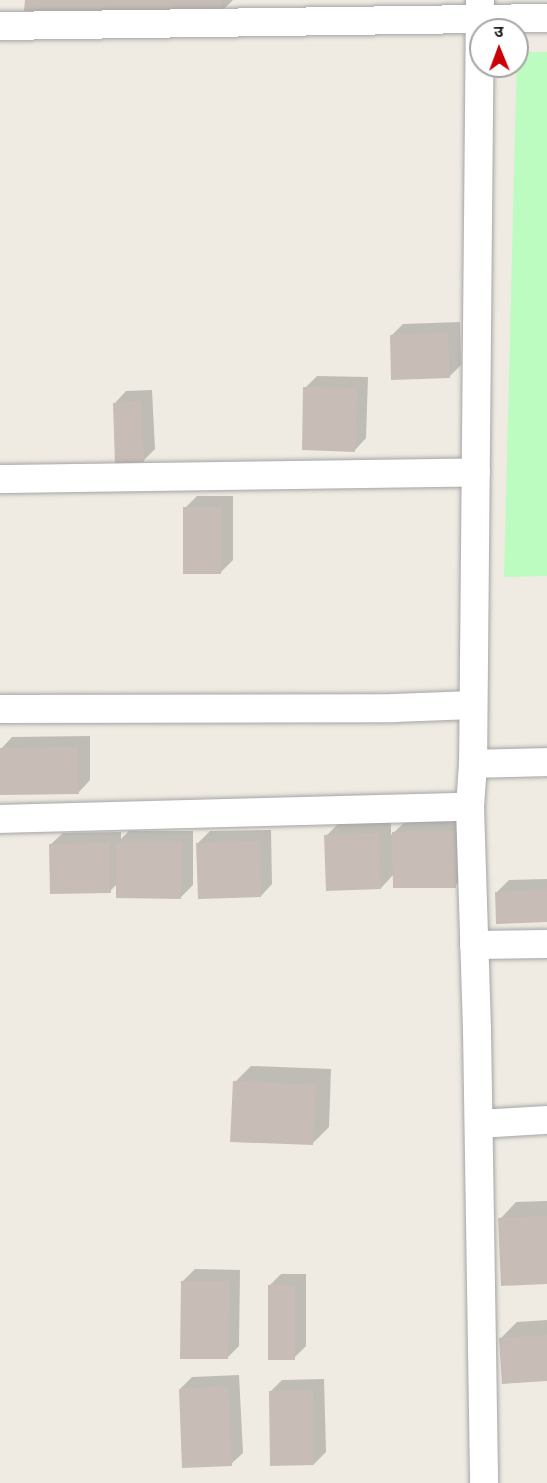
<!DOCTYPE html>
<meta charset="utf-8">
<style>
body{margin:0}
#map{position:relative;width:547px;height:1483px;overflow:hidden;background:#efebe3;font-family:Figtree,"Noto Sans Devanagari",sans-serif}
div>[style]{position:absolute}
.park>*{inset:0;background:#bdfcc0}
.shadow>*{inset:0;background:#0003}
.building>*{inset:0;background:#c7bdb6}
.roads{filter:drop-shadow(0 0 2px #a5a5a5) drop-shadow(0 0 2px #a5a5a5)}
.minor>*{height:28px;margin:-14px;padding:0 14px;transform-origin:14px;border-radius:14px;background:#fff}
span{translate:-50% -50%;white-space:nowrap;text-align:center;line-height:1.15;-webkit-text-stroke:4.5px #fff;paint-order:stroke}
.north{position:absolute;left:469px;top:18px;width:60px;height:60px;box-sizing:border-box;background:#fff;border:2px solid #a5a5a5;border-radius:50%;rotate:359deg;font-size:16px;font-weight:700;line-height:24px;text-align:center;color:#1e1e1e}
.north::after{content:'';display:block;margin:auto;width:21px;height:27px;background:#cb0006;clip-path:polygon(50% 0,100% 100%,50% 72%,0 100%)}
</style>
<div id="map">
<div class="park">
<i style="clip-path:polygon(517px 52px,547px 52px,547px 576px,504px 577px)"></i>
</div>
<div class="shadow">
<i style="clip-path:polygon(26px 0,233px 0,220px 13px)"></i>
<i style="clip-path:polygon(460px 322px,461px 365px,449px 377px,391px 336px,403px 324px)"></i>
<i style="clip-path:polygon(317px 376px,368px 377px,366px 438px,355px 450px,305px 388px)"></i>
<i style="clip-path:polygon(152px 390px,155px 449px,143px 461px,115px 403px,126px 391px)"></i>
<i style="clip-path:polygon(197px 496px,233px 496px,233px 560px,221px 572px,185px 508px)"></i>
<i style="clip-path:polygon(90px 736px,90px 780px,79px 792px,1px 749px,12px 737px)"></i>
<i style="clip-path:polygon(466px 820px,467px 874px,455px 886px,394px 874px,381px 888px,326px 836px,338px 824px,391px 822px,391px 835px,406px 821px)"></i>
<i style="clip-path:polygon(271px 830px,272px 884px,261px 896px,198px 843px,210px 831px)"></i>
<i style="clip-path:polygon(129px 831px,193px 831px,193px 885px,181px 897px,117px 884px,110px 891px,51px 844px,63px 833px,121px 832px,121px 839px)"></i>
<i style="clip-path:polygon(547px 879px,547px 920px,497px 892px,509px 880px)"></i>
<i style="clip-path:polygon(251px 1066px,331px 1069px,329px 1127px,313px 1143px,235px 1082px)"></i>
<i style="clip-path:polygon(547px 1201px,547px 1282px,500px 1219px,516px 1202px)"></i>
<i style="clip-path:polygon(195px 1269px,240px 1270px,239px 1346px,227px 1358px,183px 1281px)"></i>
<i style="clip-path:polygon(281px 1274px,306px 1274px,306px 1346px,294px 1358px,269px 1286px)"></i>
<i style="clip-path:polygon(547px 1320px,547px 1380px,501px 1338px,517px 1322px)"></i>
<i style="clip-path:polygon(239px 1375px,243px 1453px,231px 1464px,180px 1389px,192px 1377px)"></i>
<i style="clip-path:polygon(324px 1379px,326px 1452px,314px 1464px,270px 1392px,282px 1380px)"></i>
</div>
<div class="building">
<i style="clip-path:polygon(25px 0,221px 0,221px 14px,24px 11px)"></i>
<i style="clip-path:polygon(448px 333px,450px 378px,391px 380px,390px 335px)"></i>
<i style="clip-path:polygon(303px 387px,357px 388px,355px 452px,302px 450px)"></i>
<i style="clip-path:polygon(141px 401px,144px 462px,115px 464px,113px 403px)"></i>
<i style="clip-path:polygon(183px 507px,221px 507px,221px 574px,183px 574px)"></i>
<i style="clip-path:polygon(78px 747px,79px 794px,0 795px,0 748px)"></i>
<i style="clip-path:polygon(455px 831px,456px 888px,393px 888px,392px 832px)"></i>
<i style="clip-path:polygon(379px 833px,381px 889px,326px 891px,324px 835px)"></i>
<i style="clip-path:polygon(260px 841px,261px 897px,198px 899px,196px 843px)"></i>
<i style="clip-path:polygon(116px 842px,182px 842px,181px 899px,116px 898px)"></i>
<i style="clip-path:polygon(110px 843px,111px 893px,50px 894px,49px 844px)"></i>
<i style="clip-path:polygon(547px 890px,547px 922px,496px 924px,495px 892px)"></i>
<i style="clip-path:polygon(233px 1081px,316px 1085px,313px 1145px,230px 1142px)"></i>
<i style="clip-path:polygon(547px 1216px,547px 1284px,501px 1286px,498px 1218px)"></i>
<i style="clip-path:polygon(181px 1281px,229px 1281px,228px 1359px,180px 1359px)"></i>
<i style="clip-path:polygon(268px 1285px,295px 1285px,295px 1360px,268px 1360px)"></i>
<i style="clip-path:polygon(547px 1335px,547px 1381px,502px 1384px,499px 1338px)"></i>
<i style="clip-path:polygon(228px 1386px,232px 1466px,182px 1468px,179px 1389px)"></i>
<i style="clip-path:polygon(313px 1390px,314px 1465px,270px 1466px,269px 1391px)"></i>
</div>
<div class="roads">
<div class="minor">
<i style="left:480px;top:0;width:764px;rotate:90.52deg"></i>
<i style="left:473px;top:764px;width:43px;rotate:94deg"></i>
<i style="left:470px;top:807px;width:223px;rotate:88.2deg"></i>
<i style="left:477px;top:1030px;width:453px;rotate:89.1deg"></i>
<i style="left:0;top:26px;width:547px;rotate:-0.84deg"></i>
<i style="left:0;top:479px;width:476px;rotate:-0.8deg"></i>
<i style="left:0;top:709px;width:394px;rotate:-0.1deg"></i>
<i style="left:394px;top:708px;width:79px;rotate:-2.2deg"></i>
<i style="left:473px;top:764px;width:74px;rotate:-1.5deg"></i>
<i style="left:0;top:819px;width:470px;rotate:-1.5deg"></i>
<i style="left:474px;top:945px;width:73px;rotate:-0.8deg"></i>
<i style="left:479px;top:1124px;width:68px;rotate:-3.4deg"></i>
</div>
</div>
<div class="north">उ</div>
</div>
